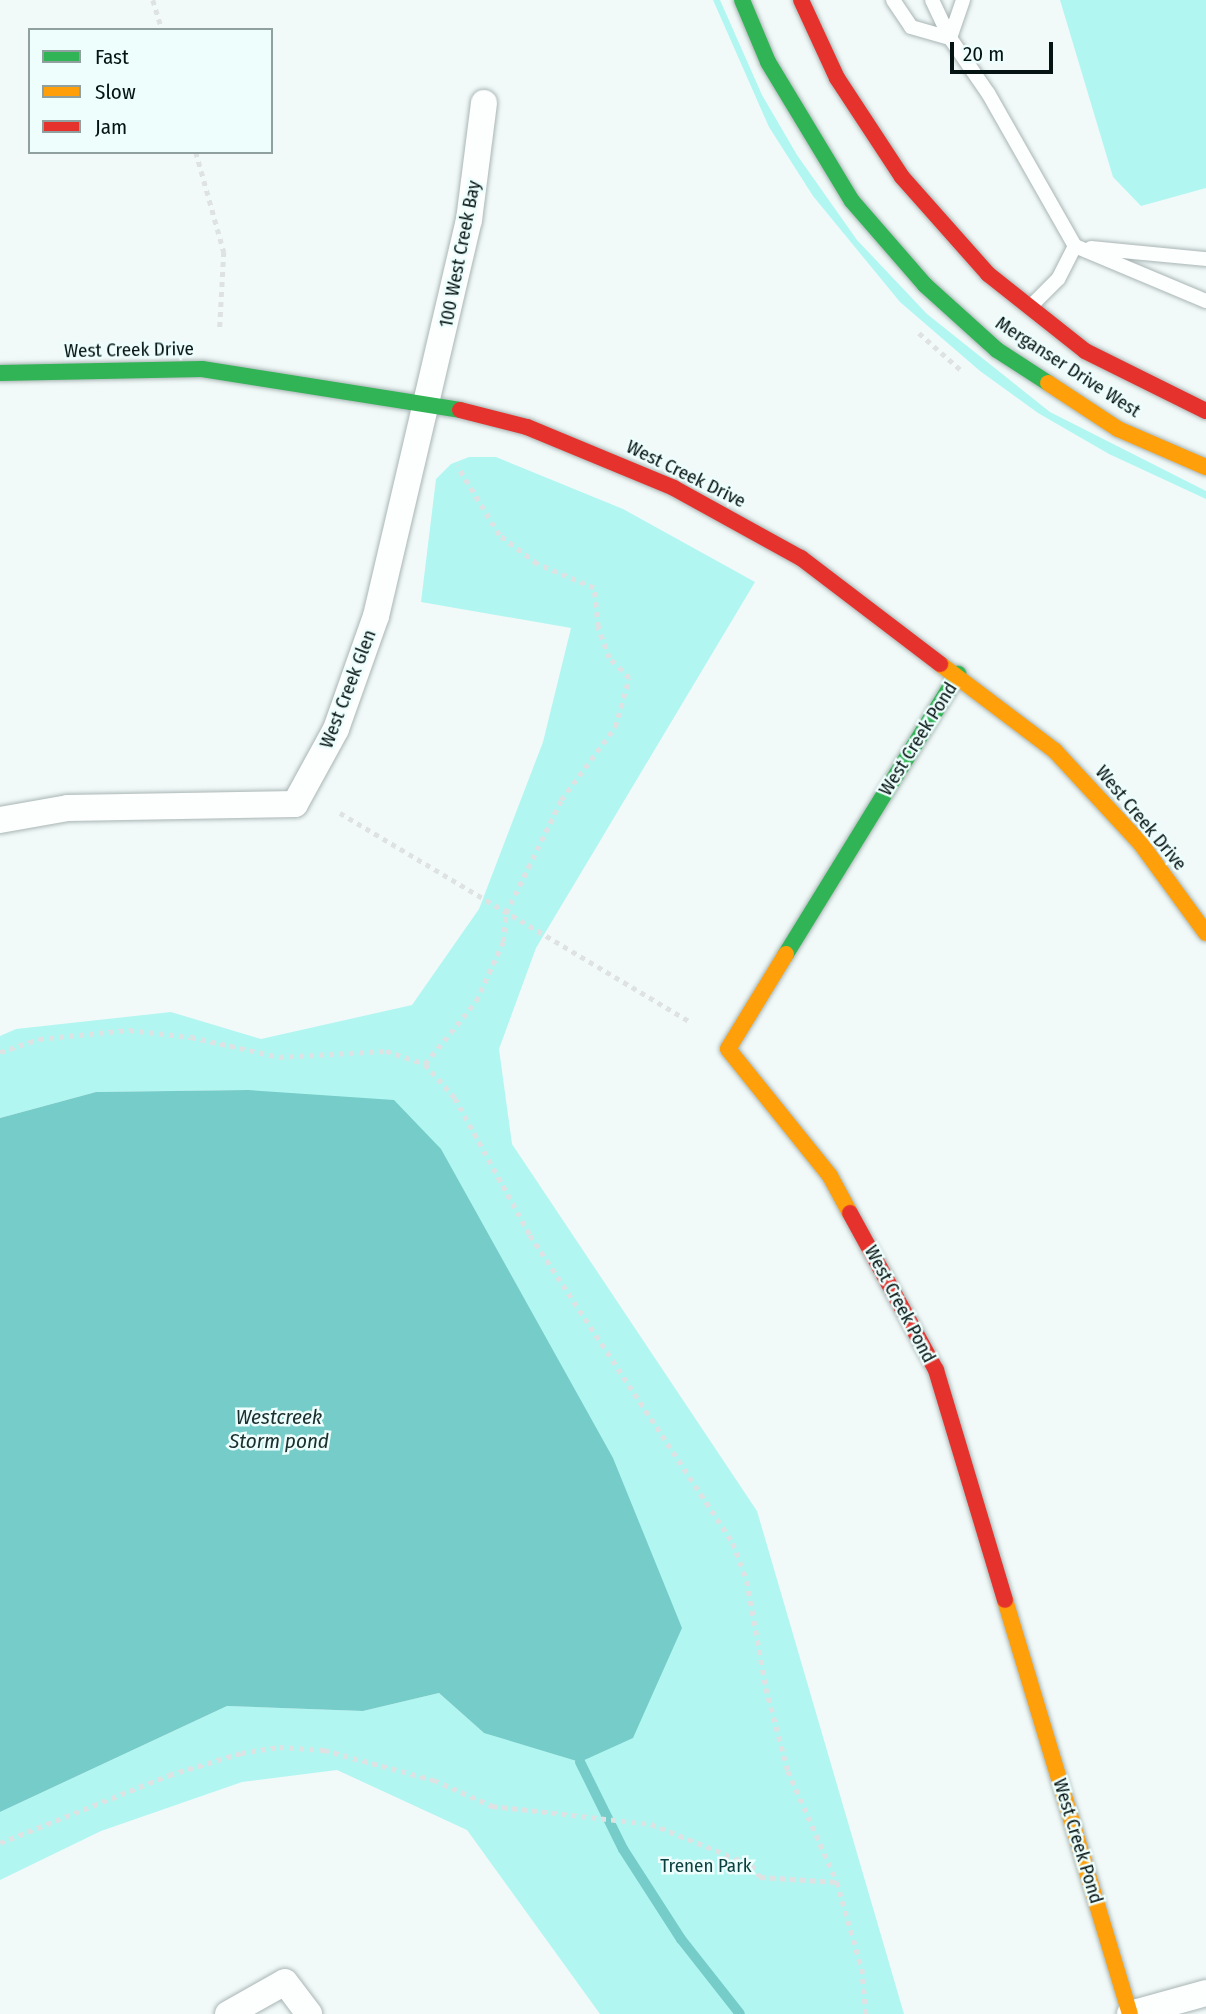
<!DOCTYPE html>
<style>
body{margin:0}
#map{position:relative;width:1206px;height:2014px;overflow:hidden;background:#f1faf9;font-family:"Fira Sans Condensed",sans-serif}
div>[style]{position:absolute}
.green>*{inset:0;background:#b2f6f2}
.water>*{inset:0;background:#75ccc9}
.stream>*{height:10px;margin:-5px;padding:0 5px;transform-origin:5px;border-radius:5px;background:#75ccc9}
.path>*{height:4.5px;margin-top:-2.25px;transform-origin:0;background:repeating-linear-gradient(90deg,#dfe2e2 0 5px,transparent 0 10px)}
.roads{filter:drop-shadow(0 0 2px #a9b5b4) drop-shadow(0 0 2px #a9b5b4)}
.lane>*{height:14px;margin:-7px;padding:0 7px;transform-origin:7px;border-radius:7px;background:#fdfefe}
.street>*{height:26px;margin:-13px;padding:0 13px;transform-origin:13px;border-radius:13px;background:#fdfefe}
.fast>*{height:16px;margin:-8px;padding:0 8px;transform-origin:8px;border-radius:8px;background:#30b455}
.slow>*{height:16px;margin:-8px;padding:0 8px;transform-origin:8px;border-radius:8px;background:#ff9f0a}
.jam>*{height:16px;margin:-8px;padding:0 8px;transform-origin:8px;border-radius:8px;background:#e5322d}
span{translate:-50% -50%;white-space:nowrap;text-align:center;line-height:1.15;-webkit-text-stroke:5px #edfefc;paint-order:stroke}
.street-label{font-size:19px;color:#051413}
.park-label{font-size:19px;color:#0b4240}
.water-label{font-size:21px;color:#1a2f2e;font-style:italic}
.legend{position:absolute;left:28px;top:28px;width:245px;height:126px;box-sizing:border-box;background:#edfefc;border:2px solid #90a09f;margin:0;padding:9px 12px;list-style:none;font-size:21px;color:#051413}
.legend li{display:flex;align-items:center;gap:14px;height:35px}
.legend b{width:35px;border:2px solid #90a09f}
.scale{position:absolute;left:950px;top:42px;width:103px;height:32px;box-sizing:border-box;border:4px solid #051413;border-top:0;padding-left:9px;font-size:21px;line-height:24px;white-space:nowrap;color:#051413;-webkit-text-stroke:5px #edfefc;paint-order:stroke}
</style>
<div id="map">
<div class="green">
<i style="clip-path:polygon(713px 0,720px 0,762px 95px,797px 155px,857px 240px,927px 314px,1050px 412px,1206px 491px,1206px 499px,1109px 454px,1038px 413px,980px 371px,900px 302px,813px 196px,769px 127px)"></i>
<i style="clip-path:polygon(1060px 0,1206px 0,1206px 188px,1141px 206px,1113px 177px)"></i>
<i style="clip-path:polygon(469px 457px,496px 457px,623px 509px,755px 582px,536px 948px,499px 1049px,512px 1144px,757px 1511px,904px 2014px,600px 2014px,467px 1830px,337px 1770px,242px 1782px,101px 1831px,0 1880px,0 1812px,227px 1706px,363px 1711px,439px 1693px,484px 1733px,248px 1090px,96px 1092px,0 1118px,0 1036px,16px 1029px,171px 1012px,261px 1039px,412px 1005px,479px 909px,543px 742px,571px 628px,421px 602px,436px 479px,451px 464px)"></i>
</div>
<div class="water">
<i style="clip-path:polygon(248px 1090px,394px 1100px,441px 1149px,613px 1458px,682px 1628px,633px 1738px,580px 1762px,484px 1733px,439px 1693px,363px 1711px,227px 1706px,0 1812px,0 1118px,96px 1092px)"></i>
</div>
<div class="stream">
<i style="left:580px;top:1762px;width:97px;rotate:63.7deg"></i>
<i style="left:623px;top:1849px;width:107px;rotate:57.2deg"></i>
<i style="left:681px;top:1939px;width:95px;rotate:51.8deg"></i>
</div>
<div class="path">
<i style="left:153px;top:0;width:31px;rotate:73deg"></i>
<i style="left:196px;top:152px;width:104px;rotate:74.4deg"></i>
<i style="left:224px;top:252px;width:75px;rotate:93.1deg"></i>
<i style="left:919px;top:333px;width:57px;rotate:41.5deg"></i>
<i style="left:340px;top:813px;width:408px;rotate:30.8deg"></i>
<i style="left:0;top:1052px;width:41px;rotate:-18.4deg"></i>
<i style="left:39px;top:1039px;width:90px;rotate:-5.7deg"></i>
<i style="left:129px;top:1030px;width:62px;rotate:6.4deg"></i>
<i style="left:191px;top:1037px;width:90px;rotate:12.8deg"></i>
<i style="left:279px;top:1057px;width:107px;rotate:-3.2deg"></i>
<i style="left:386px;top:1051px;width:41px;rotate:18.4deg"></i>
<i style="left:425px;top:1064px;width:45px;rotate:48.6deg"></i>
<i style="left:455px;top:1098px;width:156px;rotate:61.3deg"></i>
<i style="left:530px;top:1235px;width:369px;rotate:56.6deg"></i>
<i style="left:733px;top:1543px;width:40px;rotate:69.8deg"></i>
<i style="left:747px;top:1581px;width:109px;rotate:79.9deg"></i>
<i style="left:766px;top:1688px;width:86px;rotate:75.2deg"></i>
<i style="left:788px;top:1771px;width:121px;rotate:66.2deg"></i>
<i style="left:425px;top:1064px;width:81px;rotate:-51deg"></i>
<i style="left:476px;top:1001px;width:65px;rotate:-65.4deg"></i>
<i style="left:503px;top:942px;width:29px;rotate:-84deg"></i>
<i style="left:506px;top:913px;width:126px;rotate:-64deg"></i>
<i style="left:561px;top:800px;width:91px;rotate:-53.5deg"></i>
<i style="left:615px;top:727px;width:51px;rotate:-74.1deg"></i>
<i style="left:629px;top:678px;width:28px;rotate:-135deg"></i>
<i style="left:609px;top:658px;width:33px;rotate:-110deg"></i>
<i style="left:598px;top:627px;width:39px;rotate:-96deg"></i>
<i style="left:594px;top:588px;width:62px;rotate:-157.2deg"></i>
<i style="left:537px;top:564px;width:48px;rotate:-142.7deg"></i>
<i style="left:499px;top:535px;width:81px;rotate:-121.3deg"></i>
<i style="left:0;top:1843px;width:182px;rotate:-21.9deg"></i>
<i style="left:169px;top:1775px;width:75px;rotate:-17deg"></i>
<i style="left:241px;top:1753px;width:38px;rotate:-9deg"></i>
<i style="left:279px;top:1747px;width:45px;rotate:3.8deg"></i>
<i style="left:324px;top:1750px;width:114px;rotate:15.3deg"></i>
<i style="left:434px;top:1780px;width:64px;rotate:24.1deg"></i>
<i style="left:492px;top:1806px;width:160px;rotate:6.5deg"></i>
<i style="left:651px;top:1824px;width:109px;rotate:22.1deg"></i>
<i style="left:752px;top:1865px;width:14px;rotate:56deg"></i>
<i style="left:760px;top:1877px;width:77px;rotate:3.7deg"></i>
<i style="left:837px;top:1882px;width:91px;rotate:74deg"></i>
<i style="left:862px;top:1969px;width:45px;rotate:84.9deg"></i>
</div>
<div class="roads">
<div class="lane">
<i style="left:893px;top:0;width:32px;rotate:56deg"></i>
<i style="left:911px;top:27px;width:41px;rotate:15.8deg"></i>
<i style="left:932px;top:0;width:42px;rotate:64.7deg"></i>
<i style="left:950px;top:38px;width:67px;rotate:55.4deg"></i>
<i style="left:988px;top:93px;width:176px;rotate:60.4deg"></i>
<i style="left:1075px;top:246px;width:37px;rotate:117deg"></i>
<i style="left:1058px;top:279px;width:38px;rotate:135deg"></i>
<i style="left:950px;top:38px;width:40px;rotate:-71.1deg"></i>
<i style="left:1075px;top:246px;width:142px;rotate:22.8deg"></i>
<i style="left:1091px;top:248px;width:116px;rotate:5.5deg"></i>
</div>
<div class="street">
<i style="left:0;top:820px;width:69px;rotate:-10deg"></i>
<i style="left:68px;top:808px;width:227px;rotate:-1deg"></i>
<i style="left:295px;top:804px;width:85px;rotate:-61.3deg"></i>
<i style="left:336px;top:729px;width:120px;rotate:-70.5deg"></i>
<i style="left:376px;top:616px;width:407px;rotate:-76.8deg"></i>
<i style="left:469px;top:220px;width:118px;rotate:-82.7deg"></i>
<i style="left:228px;top:2014px;width:65px;rotate:-29.3deg"></i>
<i style="left:285px;top:1982px;width:40px;rotate:53deg"></i>
<i style="left:1130px;top:2014px;width:79px;rotate:-15.4deg"></i>
</div>
<div class="fast">
<i style="left:742px;top:0;width:67px;rotate:67.2deg"></i>
<i style="left:768px;top:62px;width:162px;rotate:58.9deg"></i>
<i style="left:852px;top:201px;width:111px;rotate:49deg"></i>
<i style="left:925px;top:285px;width:97px;rotate:42.1deg"></i>
<i style="left:997px;top:350px;width:61px;rotate:32.9deg"></i>
<i style="left:0;top:373px;width:202px;rotate:-1.1deg"></i>
<i style="left:202px;top:369px;width:261px;rotate:9deg"></i>
<i style="left:786px;top:954px;width:329px;rotate:-58.4deg"></i>
</div>
<div class="slow">
<i style="left:1048px;top:383px;width:84px;rotate:33.3deg"></i>
<i style="left:1118px;top:429px;width:96px;rotate:23.4deg"></i>
<i style="left:940px;top:664px;width:144px;rotate:37.1deg"></i>
<i style="left:1055px;top:751px;width:127px;rotate:47.2deg"></i>
<i style="left:1141px;top:844px;width:110px;rotate:53.9deg"></i>
<i style="left:786px;top:954px;width:111px;rotate:121.4deg"></i>
<i style="left:728px;top:1049px;width:163px;rotate:51.2deg"></i>
<i style="left:830px;top:1176px;width:42px;rotate:61.6deg"></i>
<i style="left:1005px;top:1600px;width:432px;rotate:73.2deg"></i>
</div>
<div class="jam">
<i style="left:801px;top:0;width:86px;rotate:65.2deg"></i>
<i style="left:837px;top:78px;width:118px;rotate:56.7deg"></i>
<i style="left:902px;top:177px;width:130px;rotate:48.4deg"></i>
<i style="left:988px;top:274px;width:124px;rotate:38.4deg"></i>
<i style="left:1085px;top:351px;width:135px;rotate:26.4deg"></i>
<i style="left:460px;top:410px;width:69px;rotate:14.2deg"></i>
<i style="left:527px;top:427px;width:159px;rotate:22.5deg"></i>
<i style="left:674px;top:488px;width:145px;rotate:28.9deg"></i>
<i style="left:801px;top:558px;width:175px;rotate:37.3deg"></i>
<i style="left:850px;top:1213px;width:179px;rotate:61.3deg"></i>
<i style="left:936px;top:1370px;width:240px;rotate:73.3deg"></i>
</div>
</div>
<div class="street-label">
<span style="left:460px;top:254px;rotate:-79deg">100 West Creek Bay</span>
<span style="left:129px;top:350px;rotate:-1deg">West Creek Drive</span>
<span style="left:1068px;top:367px;rotate:33deg">Merganser Drive West</span>
<span style="left:686px;top:474px;rotate:26deg">West Creek Drive</span>
<span style="left:348px;top:689px;rotate:-69deg">West Creek Glen</span>
<span style="left:918px;top:739px;rotate:-58deg">West Creek Pond</span>
<span style="left:1141px;top:818px;rotate:50deg">West Creek Drive</span>
<span style="left:900px;top:1304px;rotate:62deg">West Creek Pond</span>
<span style="left:1078px;top:1841px;rotate:73deg">West Creek Pond</span>
</div>
<div class="park-label">
<span style="left:706px;top:1866px">Trenen Park</span>
</div>
<div class="water-label">
<span style="left:279px;top:1429px">Westcreek<br>Storm pond</span>
</div>
<ul class="legend">
<li><b style="height:9px;background:#30b455"></b>Fast</li>
<li><b style="height:9px;background:#ff9f0a"></b>Slow</li>
<li><b style="height:9px;background:#e5322d"></b>Jam</li>
</ul>
<div class="scale">20 m</div>
</div>
